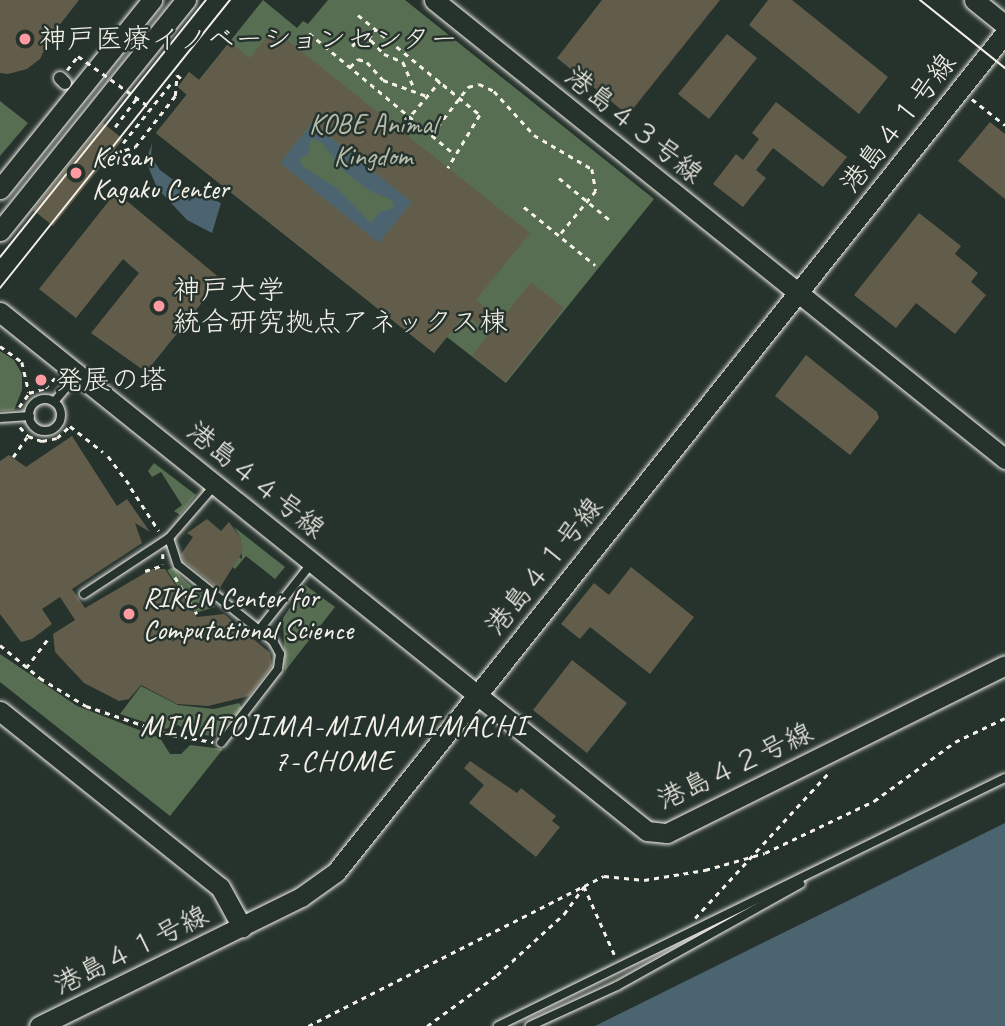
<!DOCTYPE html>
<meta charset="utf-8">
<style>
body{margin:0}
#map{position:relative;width:1005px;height:1026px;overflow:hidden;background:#26332d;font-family:Caveat,"Klee One",sans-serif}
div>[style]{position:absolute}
.green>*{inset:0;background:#586e52}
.water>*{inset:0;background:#4c6470}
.building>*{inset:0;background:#625d4b}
.path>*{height:2.5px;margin-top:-1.25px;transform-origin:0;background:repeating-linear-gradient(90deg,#f4f1e8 0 5px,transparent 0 10px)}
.roads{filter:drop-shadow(0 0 2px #f4f1e8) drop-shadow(0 0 2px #f4f1e8)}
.service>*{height:8px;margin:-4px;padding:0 4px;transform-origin:4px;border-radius:4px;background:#26332d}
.service>.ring{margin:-4px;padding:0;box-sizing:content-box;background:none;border:8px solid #26332d;border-radius:50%}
.pedestrian>*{height:12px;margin:-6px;padding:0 6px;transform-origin:6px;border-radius:6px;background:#26332d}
.tertiary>*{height:19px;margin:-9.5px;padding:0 9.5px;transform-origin:9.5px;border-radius:9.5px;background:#26332d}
.tram>*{height:2px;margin:-1px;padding:0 1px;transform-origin:1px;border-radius:1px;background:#f4f1e8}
.path-bridge>*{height:2.5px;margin-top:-1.25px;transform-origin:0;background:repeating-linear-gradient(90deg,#f4f1e8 0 5px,transparent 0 10px)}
.dots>*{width:19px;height:19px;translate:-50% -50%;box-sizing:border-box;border:4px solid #26332d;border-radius:50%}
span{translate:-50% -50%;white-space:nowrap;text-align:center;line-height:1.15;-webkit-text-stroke:5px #26332d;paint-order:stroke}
.poi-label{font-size:28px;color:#f4f1e8}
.left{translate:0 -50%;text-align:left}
.street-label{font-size:28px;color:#f4f1e8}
.park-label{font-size:28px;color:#b6bdac}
.neighbourhood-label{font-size:30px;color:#f4f1e8;letter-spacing:2px}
</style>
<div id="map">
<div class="green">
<i style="clip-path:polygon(263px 0,297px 28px,303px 21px,308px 24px,328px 0,405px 0,654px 199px,506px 383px,447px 337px,434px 353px,156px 133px,187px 95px,178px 87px,189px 72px,199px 80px)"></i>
<i style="clip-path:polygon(0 101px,28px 123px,0 156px)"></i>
<i style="clip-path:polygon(0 351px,14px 360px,22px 374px,22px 390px,14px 410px,0 411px)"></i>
<i style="clip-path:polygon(154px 463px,196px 495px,180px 515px,174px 511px,182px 505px,161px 472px,152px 477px,148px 471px)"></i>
<i style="clip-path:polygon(234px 527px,285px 567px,275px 579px,246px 556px,235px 569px,225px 561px,232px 552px,242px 559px,240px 537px)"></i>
<i style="clip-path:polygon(174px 567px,182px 578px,215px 607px,195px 613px,167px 570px)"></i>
<i style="clip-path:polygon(305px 585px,335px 607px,285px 671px,283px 618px)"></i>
<i style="clip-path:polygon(0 654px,77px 706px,160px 738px,170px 754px,181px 754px,190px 745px,223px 749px,170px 816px,0 682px)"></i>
<i style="clip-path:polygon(141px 686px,178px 705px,214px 709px,239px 703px,242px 708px,216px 736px,190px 734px,178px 725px,165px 729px,120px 714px)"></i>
</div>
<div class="water">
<i style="clip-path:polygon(evenodd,312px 123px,412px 202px,379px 243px,280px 163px,312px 123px,311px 138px,322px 143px,344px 171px,370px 191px,392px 200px,394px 208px,380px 212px,371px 223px,337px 188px,302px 166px,299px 160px,309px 153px,311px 138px)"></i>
<i style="clip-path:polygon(152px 143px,151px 157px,160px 170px,183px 187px,221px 203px,212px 233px,187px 220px,157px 188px,146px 161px)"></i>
<i style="clip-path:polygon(1005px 823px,1005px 1026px,595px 1026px)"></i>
</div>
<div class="building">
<i style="clip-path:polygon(0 0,79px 0,51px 36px,40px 59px,27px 69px,8px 74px,0 73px)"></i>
<i style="clip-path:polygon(602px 0,720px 0,628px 115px,557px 58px)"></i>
<i style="clip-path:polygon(768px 0,792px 0,888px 77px,859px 114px,749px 25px)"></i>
<i style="clip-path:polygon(evenodd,273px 29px,530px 233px,476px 300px,501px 320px,531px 282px,564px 308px,505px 382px,472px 356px,490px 333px,465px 314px,434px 353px,156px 133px,187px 94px,178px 87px,189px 72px,199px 80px,230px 42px,250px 58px,273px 29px,312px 122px,412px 202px,379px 243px,280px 163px,312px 122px)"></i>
<i style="clip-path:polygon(727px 34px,757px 58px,709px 119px,678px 94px)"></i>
<i style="clip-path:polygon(776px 102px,847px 157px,823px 187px,773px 148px,756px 170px,766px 178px,743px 207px,713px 184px,736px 154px,743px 160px,759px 139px,752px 133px)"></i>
<i style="clip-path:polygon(990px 122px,1005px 134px,1005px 199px,958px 161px)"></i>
<i style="clip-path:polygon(103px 123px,123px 139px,53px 226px,33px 210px)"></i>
<i style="clip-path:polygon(116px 192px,221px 279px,146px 372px,91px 333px,139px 273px,123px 259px,76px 318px,39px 289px)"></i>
<i style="clip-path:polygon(919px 213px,961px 246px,955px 254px,978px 273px,971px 282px,986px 295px,955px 334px,916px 303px,896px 328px,854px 295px)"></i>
<i style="clip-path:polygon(806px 355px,877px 412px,879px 418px,850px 455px,775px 396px)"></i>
<i style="clip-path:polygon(72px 436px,117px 506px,127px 499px,150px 532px,135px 523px,142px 543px,72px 589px,85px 608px,152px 569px,165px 569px,197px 617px,224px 614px,270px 653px,272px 666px,249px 696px,208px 706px,177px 704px,141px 685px,129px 699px,119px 701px,84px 683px,55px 652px,53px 634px,75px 620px,60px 597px,42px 609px,52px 624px,32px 639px,21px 642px,0 614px,0 461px,9px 455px,26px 467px)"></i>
<i style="clip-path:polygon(207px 519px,221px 531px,229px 522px,240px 537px,243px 551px,219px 589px,184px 561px,181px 554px,193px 537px,187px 533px)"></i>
<i style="clip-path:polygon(631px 567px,694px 617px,650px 674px,590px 627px,580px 639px,561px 624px,594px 583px,609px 595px)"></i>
<i style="clip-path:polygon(572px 660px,627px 703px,587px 753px,533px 710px)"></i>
<i style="clip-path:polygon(470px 761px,517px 793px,521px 788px,556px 816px,552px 821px,560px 827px,536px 857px,469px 803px,484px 785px,464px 768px)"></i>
</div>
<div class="path">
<i style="left:358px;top:15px;width:158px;rotate:39.3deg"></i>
<i style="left:480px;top:115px;width:62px;rotate:121.1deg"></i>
<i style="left:309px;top:33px;width:189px;rotate:39.8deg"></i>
<i style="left:368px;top:39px;width:13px;rotate:-51deg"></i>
<i style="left:352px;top:46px;width:10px;rotate:-45deg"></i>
<i style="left:359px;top:39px;width:12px;rotate:5deg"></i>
<i style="left:371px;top:40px;width:19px;rotate:47deg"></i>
<i style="left:384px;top:54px;width:21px;rotate:23deg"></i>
<i style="left:403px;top:62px;width:28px;rotate:67deg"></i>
<i style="left:350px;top:67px;width:11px;rotate:-45deg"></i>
<i style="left:358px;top:59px;width:9px;rotate:18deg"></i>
<i style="left:367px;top:62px;width:24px;rotate:48deg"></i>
<i style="left:383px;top:80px;width:47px;rotate:20deg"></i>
<i style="left:67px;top:70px;width:18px;rotate:-52deg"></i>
<i style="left:972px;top:99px;width:42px;rotate:38.2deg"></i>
<i style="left:115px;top:127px;width:36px;rotate:-53deg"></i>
<i style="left:399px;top:129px;width:63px;rotate:-49.5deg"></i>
<i style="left:431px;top:135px;width:61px;rotate:-52.4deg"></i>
<i style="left:468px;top:87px;width:11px;rotate:-15deg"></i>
<i style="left:479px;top:84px;width:17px;rotate:25deg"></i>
<i style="left:494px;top:91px;width:59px;rotate:47.7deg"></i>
<i style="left:534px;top:135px;width:67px;rotate:30.4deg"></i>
<i style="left:592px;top:169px;width:22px;rotate:80deg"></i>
<i style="left:596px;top:191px;width:58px;rotate:129.4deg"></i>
<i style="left:123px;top:143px;width:77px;rotate:-51.3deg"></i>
<i style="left:115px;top:153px;width:21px;rotate:-17deg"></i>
<i style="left:135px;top:147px;width:65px;rotate:-51.9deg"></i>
<i style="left:175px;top:96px;width:21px;rotate:-85deg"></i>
<i style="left:177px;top:75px;width:8px;rotate:40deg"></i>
<i style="left:559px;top:178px;width:67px;rotate:39.6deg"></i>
<i style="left:524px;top:207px;width:92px;rotate:39.2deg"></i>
<i style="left:0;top:346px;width:27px;rotate:36deg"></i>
<i style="left:22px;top:362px;width:31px;rotate:77deg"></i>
<i style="left:19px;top:407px;width:17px;rotate:-54deg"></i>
<i style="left:29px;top:393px;width:17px;rotate:-17deg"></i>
<i style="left:45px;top:388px;width:14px;rotate:-45deg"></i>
<i style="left:20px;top:427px;width:12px;rotate:48deg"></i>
<i style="left:28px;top:436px;width:15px;rotate:20deg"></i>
<i style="left:42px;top:441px;width:15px;rotate:-11deg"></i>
<i style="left:57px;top:438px;width:18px;rotate:-43deg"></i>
<i style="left:70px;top:426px;width:42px;rotate:38.2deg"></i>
<i style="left:108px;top:456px;width:35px;rotate:53deg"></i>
<i style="left:13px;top:457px;width:24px;rotate:-55deg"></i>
<i style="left:131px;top:488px;width:51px;rotate:56.9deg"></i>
<i style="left:163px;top:554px;width:10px;rotate:90deg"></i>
<i style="left:145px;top:571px;width:19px;rotate:-18deg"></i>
<i style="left:175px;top:577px;width:43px;rotate:59.3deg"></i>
<i style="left:0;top:645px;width:52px;rotate:39.5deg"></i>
<i style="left:40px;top:678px;width:54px;rotate:31.3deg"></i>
<i style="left:86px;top:706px;width:91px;rotate:18.6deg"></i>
<i style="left:172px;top:735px;width:42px;rotate:9.7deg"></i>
<i style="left:26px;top:668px;width:36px;rotate:-53deg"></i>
<i style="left:695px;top:918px;width:200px;rotate:-47.4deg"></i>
<i style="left:308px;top:1026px;width:309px;rotate:-26.9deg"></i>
<i style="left:584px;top:886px;width:79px;rotate:66deg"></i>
<i style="left:427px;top:1026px;width:87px;rotate:-36.1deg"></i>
<i style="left:497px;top:975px;width:91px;rotate:-42.3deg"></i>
<i style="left:564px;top:914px;width:34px;rotate:-54deg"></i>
<i style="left:584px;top:886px;width:22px;rotate:-27deg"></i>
<i style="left:604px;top:876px;width:40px;rotate:5.7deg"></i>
<i style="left:644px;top:880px;width:62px;rotate:-9.3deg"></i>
<i style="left:705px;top:870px;width:62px;rotate:-15.8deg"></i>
<i style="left:765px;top:853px;width:121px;rotate:-25.5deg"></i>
<i style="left:874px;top:801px;width:100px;rotate:-36.1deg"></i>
<i style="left:955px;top:742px;width:55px;rotate:-25.6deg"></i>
</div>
<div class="roads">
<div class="service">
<i class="ring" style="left:29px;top:399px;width:24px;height:24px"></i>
<i style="left:54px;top:402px;width:35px;rotate:-50deg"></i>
<i style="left:0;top:418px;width:30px;rotate:-4deg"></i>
<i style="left:169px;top:538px;width:28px;rotate:72deg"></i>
<i style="left:178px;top:565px;width:122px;rotate:38.7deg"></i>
<i style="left:273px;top:641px;width:15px;rotate:62deg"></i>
<i style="left:280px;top:654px;width:15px;rotate:98deg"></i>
<i style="left:278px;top:669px;width:93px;rotate:127.6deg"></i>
<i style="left:84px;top:594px;width:102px;rotate:-33.4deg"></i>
<i style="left:169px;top:538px;width:69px;rotate:-49.1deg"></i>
<i style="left:259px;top:630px;width:84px;rotate:-51.8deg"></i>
<i style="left:498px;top:1026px;width:564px;rotate:-26.07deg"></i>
<i style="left:530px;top:1026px;width:96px;rotate:-24.7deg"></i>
<i style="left:617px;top:986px;width:210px;rotate:-29.1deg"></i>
</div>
<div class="pedestrian">
<i style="left:60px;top:78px;width:7px;rotate:45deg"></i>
</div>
<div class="tertiary">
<i style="left:434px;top:0;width:733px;rotate:38.79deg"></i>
<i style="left:974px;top:0;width:40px;rotate:39deg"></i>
<i style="left:0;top:189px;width:243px;rotate:-51.2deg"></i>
<i style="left:0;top:231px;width:297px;rotate:-51.2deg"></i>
<i style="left:0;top:312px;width:829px;rotate:38.74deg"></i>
<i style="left:647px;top:831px;width:20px;rotate:6deg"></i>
<i style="left:667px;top:833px;width:377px;rotate:-26.4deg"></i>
<i style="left:0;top:711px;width:282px;rotate:38.7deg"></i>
<i style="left:220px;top:887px;width:46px;rotate:61.2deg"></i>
<i style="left:39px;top:1026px;width:292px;rotate:-26.2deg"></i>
<i style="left:301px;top:897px;width:43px;rotate:-35.5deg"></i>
<i style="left:336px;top:872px;width:1073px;rotate:-51.43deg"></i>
</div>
</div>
<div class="tram">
<i style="left:920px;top:0;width:109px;rotate:38.7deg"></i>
<i style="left:0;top:257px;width:329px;rotate:-51.3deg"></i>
<i style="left:0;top:288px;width:369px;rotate:-51.4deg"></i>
</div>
<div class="path-bridge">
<i style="left:78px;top:56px;width:90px;rotate:35.5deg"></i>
</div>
<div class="dots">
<i style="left:25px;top:39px;background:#ff9aa2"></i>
<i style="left:76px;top:173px;background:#ff9aa2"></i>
<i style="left:159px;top:306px;background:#ff9aa2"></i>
<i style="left:41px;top:380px;background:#ff9aa2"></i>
<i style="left:129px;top:614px;background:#ff9aa2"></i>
</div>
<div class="poi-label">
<span class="left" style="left:39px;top:39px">神戸医療イノベーションセンター</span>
<span class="left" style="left:92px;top:173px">Keisan<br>Kagaku Center</span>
<span class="left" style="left:173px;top:306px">神戸大学<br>統合研究拠点アネックス棟</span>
<span class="left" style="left:55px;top:380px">発展の塔</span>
<span class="left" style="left:143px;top:614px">RIKEN Center for<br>Computational Science</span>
</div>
<div class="street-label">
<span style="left:898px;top:123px;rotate:-52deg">港島４１号線</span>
<span style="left:634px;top:125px;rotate:39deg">港島４３号線</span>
<span style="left:256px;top:480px;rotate:39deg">港島４４号線</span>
<span style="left:544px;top:566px;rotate:-51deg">港島４１号線</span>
<span style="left:735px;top:766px;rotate:-25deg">港島４２号線</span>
<span style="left:131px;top:950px;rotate:-26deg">港島４１号線</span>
</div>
<div class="park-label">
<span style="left:373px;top:140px">KOBE Animal<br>Kingdom</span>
</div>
<div class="neighbourhood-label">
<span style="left:334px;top:742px">MINATOJIMA-MINAMIMACHI<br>7-CHOME</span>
</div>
</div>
